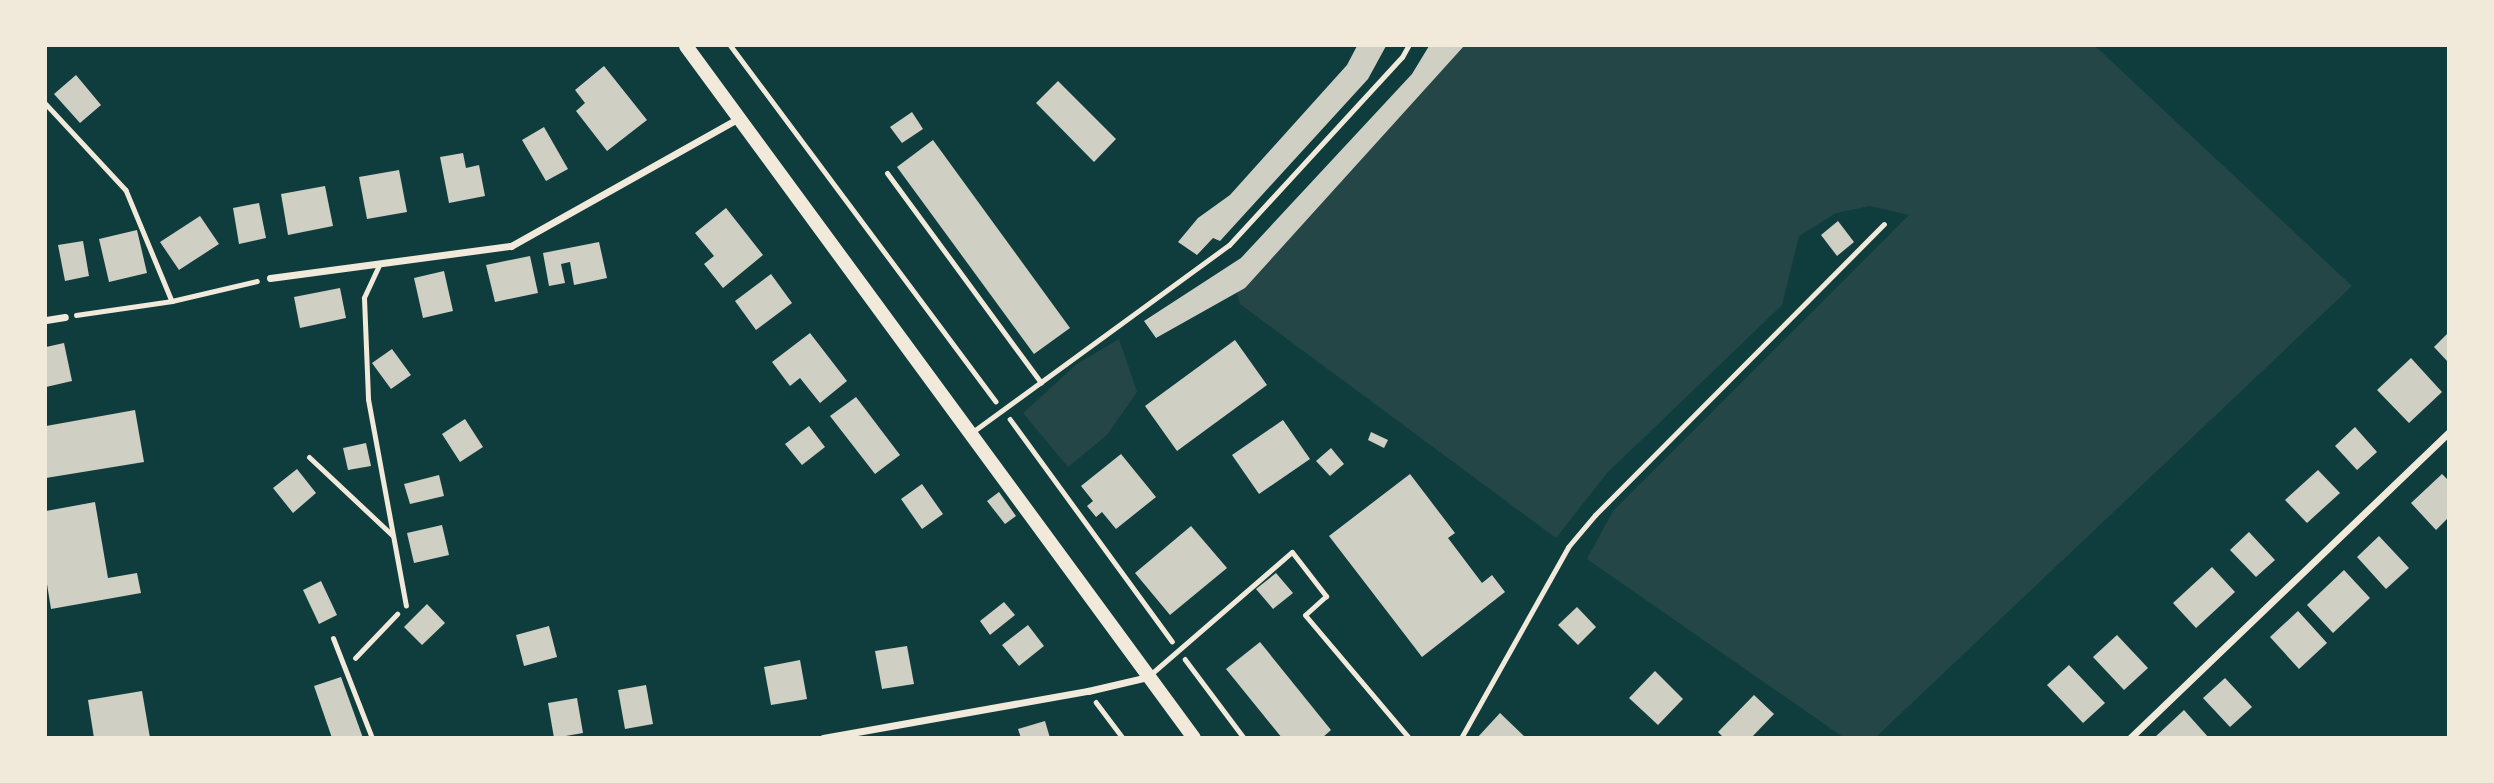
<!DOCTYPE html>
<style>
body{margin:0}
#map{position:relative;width:2494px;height:783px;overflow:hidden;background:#0f3d3e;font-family:"Noto Sans",sans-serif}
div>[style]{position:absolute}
.green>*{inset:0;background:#244646}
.building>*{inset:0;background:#cfcfc3}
.path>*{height:4.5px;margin:-2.25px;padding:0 2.25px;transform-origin:2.25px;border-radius:2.25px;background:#f1e9da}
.service>*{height:5px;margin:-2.5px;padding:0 2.5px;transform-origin:2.5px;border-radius:2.5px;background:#f1e9da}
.minor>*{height:7px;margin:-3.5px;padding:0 3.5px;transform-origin:3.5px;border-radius:3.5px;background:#f1e9da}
.secondary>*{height:14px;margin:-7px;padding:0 7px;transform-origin:7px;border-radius:7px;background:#f1e9da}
span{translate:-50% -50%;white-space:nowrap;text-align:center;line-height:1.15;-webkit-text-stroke:5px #f1e9da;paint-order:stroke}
.frame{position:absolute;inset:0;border:47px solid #f1e9da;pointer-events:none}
</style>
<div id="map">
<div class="green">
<i style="clip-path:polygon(1464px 46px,2095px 46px,2352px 286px,1875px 738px,1843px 737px,1587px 559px,1613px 511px,1909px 215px,1870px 206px,1836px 213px,1799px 236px,1782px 305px,1607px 473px,1556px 538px,1240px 304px,1237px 293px)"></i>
<i style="clip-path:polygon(1119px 339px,1137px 392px,1107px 435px,1068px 467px,1023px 413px,1077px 364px)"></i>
</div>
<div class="building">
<i style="clip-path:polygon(1357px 46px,1386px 46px,1368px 79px,1220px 241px,1213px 238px,1197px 255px,1178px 242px,1198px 218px,1230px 195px,1347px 65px)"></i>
<i style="clip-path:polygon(1429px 46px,1464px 46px,1245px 288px,1156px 338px,1144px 321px,1241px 258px,1412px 74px)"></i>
<i style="clip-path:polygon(604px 66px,647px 120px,607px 151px,576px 111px,585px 103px,575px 90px)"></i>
<i style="clip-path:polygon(76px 75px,101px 105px,80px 123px,54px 94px)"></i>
<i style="clip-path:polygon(1058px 81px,1116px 139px,1094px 162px,1036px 103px)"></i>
<i style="clip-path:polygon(912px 112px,923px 129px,902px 143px,890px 127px)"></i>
<i style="clip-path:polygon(544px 127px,568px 169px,546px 181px,522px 140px)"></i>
<i style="clip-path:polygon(933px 140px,1070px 328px,1034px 354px,897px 167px)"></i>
<i style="clip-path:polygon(463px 153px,466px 168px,479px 165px,485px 196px,449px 203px,440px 157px)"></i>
<i style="clip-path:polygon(399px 170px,407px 212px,367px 219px,359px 177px)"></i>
<i style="clip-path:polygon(325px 186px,333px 226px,288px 235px,281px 194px)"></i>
<i style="clip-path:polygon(259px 203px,266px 238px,239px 244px,233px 208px)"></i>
<i style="clip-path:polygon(726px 208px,763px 255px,723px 288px,704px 264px,714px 256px,695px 233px)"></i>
<i style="clip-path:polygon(200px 216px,219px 244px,179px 270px,160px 242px)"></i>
<i style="clip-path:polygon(1838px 221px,1854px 242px,1837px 256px,1821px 235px)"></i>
<i style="clip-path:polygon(137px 230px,147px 273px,109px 282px,99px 239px)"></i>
<i style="clip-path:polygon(83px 241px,89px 276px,65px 281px,58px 245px)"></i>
<i style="clip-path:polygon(599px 242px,607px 278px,574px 285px,570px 262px,561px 264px,565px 283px,549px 286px,543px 253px)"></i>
<i style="clip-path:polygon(530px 256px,538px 293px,495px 302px,486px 265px)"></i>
<i style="clip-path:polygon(444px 271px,453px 311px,423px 318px,414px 278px)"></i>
<i style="clip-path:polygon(771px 274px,792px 303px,756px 330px,735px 301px)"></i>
<i style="clip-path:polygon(340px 288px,346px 318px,300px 328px,294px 297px)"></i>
<i style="clip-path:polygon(810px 333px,847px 381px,820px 403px,800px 378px,790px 386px,772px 362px)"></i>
<i style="clip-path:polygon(2448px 333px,2448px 362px,2434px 347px)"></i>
<i style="clip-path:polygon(1235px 340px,1267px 385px,1177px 451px,1145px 406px)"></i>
<i style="clip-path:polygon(64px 343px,72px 381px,46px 387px,46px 347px)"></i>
<i style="clip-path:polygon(392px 349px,411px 375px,391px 389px,372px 363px)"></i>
<i style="clip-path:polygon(2411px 358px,2442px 392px,2409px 423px,2377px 390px)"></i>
<i style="clip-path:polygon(856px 397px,900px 455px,875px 474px,830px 416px)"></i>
<i style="clip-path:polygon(135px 410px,144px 462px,46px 478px,46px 426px)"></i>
<i style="clip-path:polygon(465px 419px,483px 447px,460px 462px,442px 434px)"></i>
<i style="clip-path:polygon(1283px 420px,1310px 459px,1259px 494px,1232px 455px)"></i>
<i style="clip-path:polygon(809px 426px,825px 447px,802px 465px,785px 444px)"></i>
<i style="clip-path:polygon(2355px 427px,2377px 452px,2357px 470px,2335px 446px)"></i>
<i style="clip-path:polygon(1371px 432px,1388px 440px,1384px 448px,1368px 440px)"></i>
<i style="clip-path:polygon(366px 443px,371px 466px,348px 470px,343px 448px)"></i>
<i style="clip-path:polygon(1331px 448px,1344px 464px,1330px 476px,1316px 461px)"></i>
<i style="clip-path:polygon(1121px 454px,1156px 497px,1116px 529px,1102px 512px,1096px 517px,1087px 506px,1093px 501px,1081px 486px)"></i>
<i style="clip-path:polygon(297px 469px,316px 493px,293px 513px,273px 488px)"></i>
<i style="clip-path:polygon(2318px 470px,2340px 493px,2307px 523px,2285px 500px)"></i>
<i style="clip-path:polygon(1410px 474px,1455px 533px,1448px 538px,1482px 583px,1492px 575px,1505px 592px,1422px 657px,1329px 536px)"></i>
<i style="clip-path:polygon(2442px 474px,2448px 480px,2448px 518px,2436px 530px,2411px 503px)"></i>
<i style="clip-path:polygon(439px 475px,444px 496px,410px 504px,404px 484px)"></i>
<i style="clip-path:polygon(922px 484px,943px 514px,922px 529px,901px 499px)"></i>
<i style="clip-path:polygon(999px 492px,1016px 516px,1005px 524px,987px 501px)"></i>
<i style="clip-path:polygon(95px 502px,108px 578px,137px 573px,141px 593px,51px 609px,46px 578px,46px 511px)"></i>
<i style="clip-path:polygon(442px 525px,449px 555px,414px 563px,407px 533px)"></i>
<i style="clip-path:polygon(1191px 526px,1227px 568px,1170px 615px,1135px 573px)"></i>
<i style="clip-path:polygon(2249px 532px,2275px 560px,2256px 577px,2230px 550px)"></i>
<i style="clip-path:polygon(2379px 536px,2409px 568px,2386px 589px,2357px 557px)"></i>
<i style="clip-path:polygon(2212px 567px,2235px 592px,2196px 628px,2173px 603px)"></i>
<i style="clip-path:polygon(2344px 570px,2370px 598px,2333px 633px,2307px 605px)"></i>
<i style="clip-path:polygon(1276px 573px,1293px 593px,1273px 609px,1256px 589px)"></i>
<i style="clip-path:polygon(321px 581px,337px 615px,319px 624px,303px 590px)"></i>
<i style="clip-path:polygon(1004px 602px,1015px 615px,990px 635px,980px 621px)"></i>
<i style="clip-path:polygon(427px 604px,445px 623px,422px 645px,404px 627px)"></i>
<i style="clip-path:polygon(1577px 607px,1596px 627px,1578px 645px,1558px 625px)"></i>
<i style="clip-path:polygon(2298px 611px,2327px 643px,2299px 669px,2270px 637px)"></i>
<i style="clip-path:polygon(1028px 625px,1044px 646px,1019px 666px,1002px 645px)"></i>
<i style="clip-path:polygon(549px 626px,557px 657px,524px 666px,516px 635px)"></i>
<i style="clip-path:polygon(2117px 635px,2148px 668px,2124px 690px,2093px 657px)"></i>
<i style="clip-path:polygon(1260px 642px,1331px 730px,1322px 738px,1282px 738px,1226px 669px)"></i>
<i style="clip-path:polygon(907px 646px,914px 684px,882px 689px,875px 651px)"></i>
<i style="clip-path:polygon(800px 660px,807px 699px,771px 705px,764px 667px)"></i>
<i style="clip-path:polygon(2069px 665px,2105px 703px,2083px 723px,2047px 685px)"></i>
<i style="clip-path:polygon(1655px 671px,1683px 699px,1658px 725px,1629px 698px)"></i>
<i style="clip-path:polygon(341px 677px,363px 738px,332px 738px,314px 686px)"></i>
<i style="clip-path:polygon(2225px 678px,2252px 707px,2230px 727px,2203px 698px)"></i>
<i style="clip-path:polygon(646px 685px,653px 724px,625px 729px,618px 690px)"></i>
<i style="clip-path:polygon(142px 691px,150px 738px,94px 738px,88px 700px)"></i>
<i style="clip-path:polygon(1754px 695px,1774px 714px,1751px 738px,1724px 738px,1718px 732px)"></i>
<i style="clip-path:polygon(577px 698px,583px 733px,554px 738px,548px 703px)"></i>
<i style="clip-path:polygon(2184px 710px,2209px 738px,2154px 738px)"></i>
<i style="clip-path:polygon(1500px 713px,1526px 738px,1477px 738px)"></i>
<i style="clip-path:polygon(1045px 721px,1050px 738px,1021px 738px,1018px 729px)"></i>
</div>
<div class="path">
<i style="left:731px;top:46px;width:443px;rotate:53.3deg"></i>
<i style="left:46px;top:104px;width:117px;rotate:47.1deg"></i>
<i style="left:126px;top:190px;width:120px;rotate:67.5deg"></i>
<i style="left:76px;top:315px;width:97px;rotate:-8.3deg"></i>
<i style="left:172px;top:301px;width:87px;rotate:-13.2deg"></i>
<i style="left:1010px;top:419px;width:275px;rotate:53.9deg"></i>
<i style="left:355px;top:658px;width:61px;rotate:-46.3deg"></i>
<i style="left:1185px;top:659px;width:99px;rotate:53.2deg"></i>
<i style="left:1096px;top:702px;width:45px;rotate:53.1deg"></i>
</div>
<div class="service">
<i style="left:887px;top:173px;width:260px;rotate:53.7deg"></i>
<i style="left:380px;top:263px;width:38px;rotate:115deg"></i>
<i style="left:364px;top:298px;width:101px;rotate:87.7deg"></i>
<i style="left:368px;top:399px;width:210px;rotate:79.6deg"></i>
<i style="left:971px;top:433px;width:319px;rotate:-36.1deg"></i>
<i style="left:1229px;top:245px;width:255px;rotate:-47.4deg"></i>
<i style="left:1402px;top:57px;width:13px;rotate:-61deg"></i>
<i style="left:309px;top:457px;width:115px;rotate:43.2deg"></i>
<i style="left:333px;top:638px;width:107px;rotate:68.7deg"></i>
<i style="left:1151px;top:674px;width:186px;rotate:-40.9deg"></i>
<i style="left:1292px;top:552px;width:56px;rotate:52.3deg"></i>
<i style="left:1326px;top:596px;width:28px;rotate:138deg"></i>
<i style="left:1305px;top:615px;width:161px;rotate:49.8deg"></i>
<i style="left:1461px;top:738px;width:219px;rotate:-60.7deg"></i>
<i style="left:1568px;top:547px;width:42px;rotate:-49.8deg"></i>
<i style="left:1595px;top:515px;width:410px;rotate:-45.2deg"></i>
</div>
<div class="minor">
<i style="left:270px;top:278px;width:243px;rotate:-7.6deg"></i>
<i style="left:511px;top:246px;width:261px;rotate:-29.3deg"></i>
<i style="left:46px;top:320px;width:19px;rotate:-9deg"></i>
<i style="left:823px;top:738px;width:269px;rotate:-10.1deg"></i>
<i style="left:1088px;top:691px;width:62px;rotate:-13.1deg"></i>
<i style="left:2130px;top:738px;width:441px;rotate:-43.8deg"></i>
</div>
<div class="secondary">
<i style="left:686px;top:46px;width:858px;rotate:53.72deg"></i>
</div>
<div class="frame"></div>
</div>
